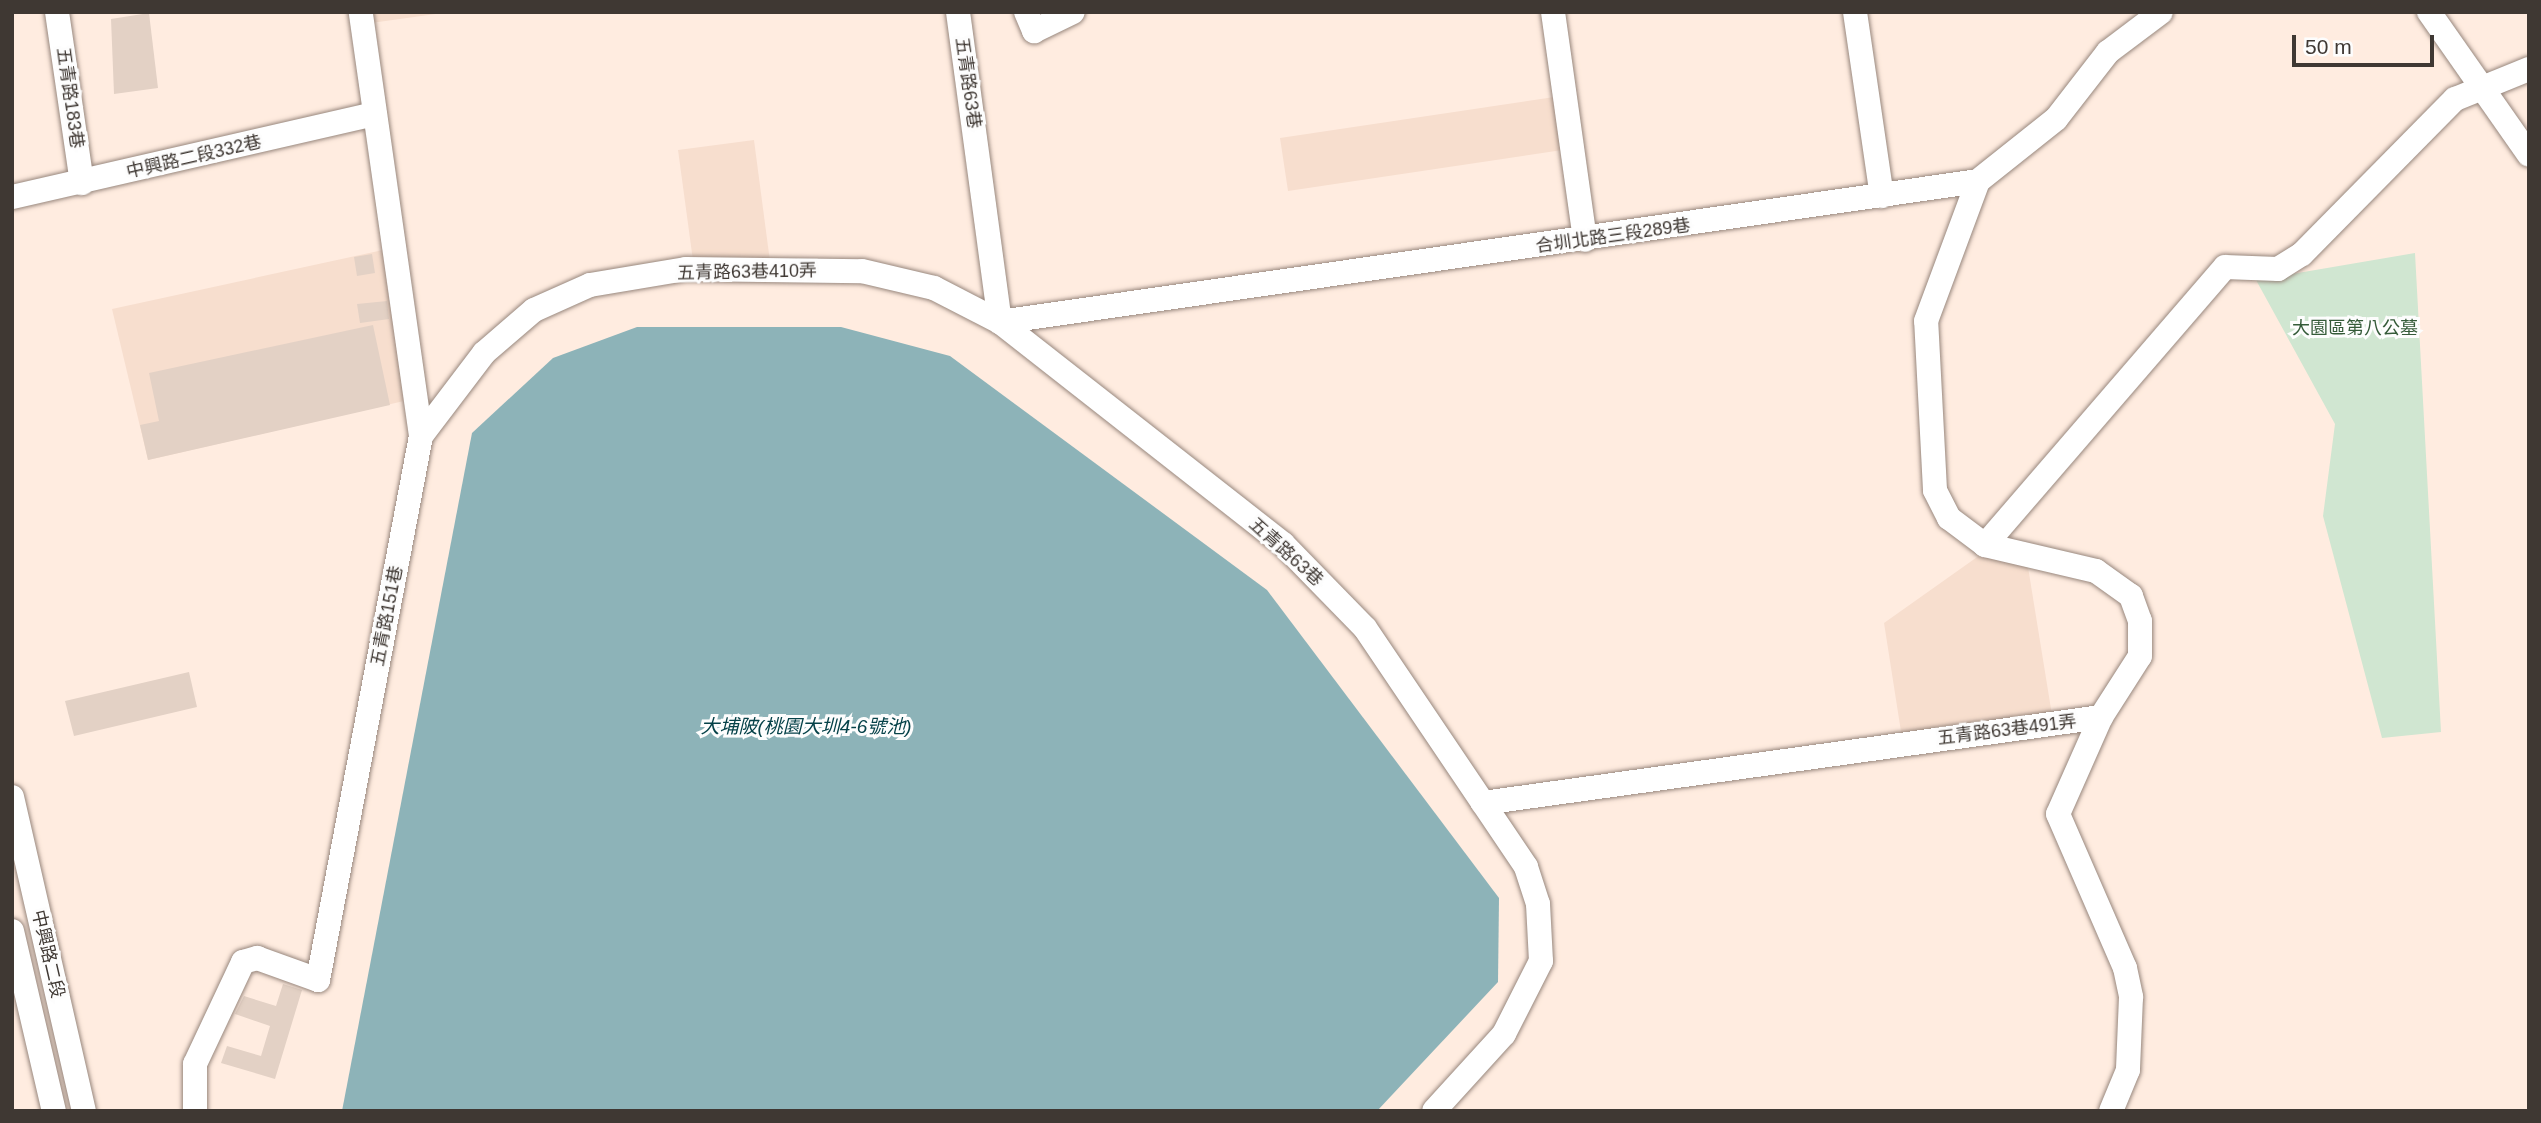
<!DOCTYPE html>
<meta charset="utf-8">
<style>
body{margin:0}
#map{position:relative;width:2541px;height:1123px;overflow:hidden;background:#ffece0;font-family:Arial,"Noto Sans TC",sans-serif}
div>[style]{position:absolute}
.built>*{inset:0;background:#f7dece}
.green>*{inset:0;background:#d0e6d1}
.water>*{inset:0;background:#8db3b8}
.building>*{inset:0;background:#e3d1c5}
.roads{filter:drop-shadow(0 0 2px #98877d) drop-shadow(0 0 2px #98877d)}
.minor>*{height:24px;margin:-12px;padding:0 12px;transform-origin:12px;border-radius:12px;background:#fff}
span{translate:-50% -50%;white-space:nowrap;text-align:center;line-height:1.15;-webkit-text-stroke:6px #fdfdfd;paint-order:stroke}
.street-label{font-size:18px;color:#3f3833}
.park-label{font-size:18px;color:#355b39}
.water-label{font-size:19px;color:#064249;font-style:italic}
.frame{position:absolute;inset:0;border:14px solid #3f3833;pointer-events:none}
.scale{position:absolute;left:2292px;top:35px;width:142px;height:32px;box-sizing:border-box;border:4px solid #3f3833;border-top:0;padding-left:9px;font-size:21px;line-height:24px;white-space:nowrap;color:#3f3833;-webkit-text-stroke:5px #fdfdfd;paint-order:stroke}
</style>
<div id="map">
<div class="built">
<i style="clip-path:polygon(369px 12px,450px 12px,371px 23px)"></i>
<i style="clip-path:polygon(1561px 96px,1569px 149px,1288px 191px,1280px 138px)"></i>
<i style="clip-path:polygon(754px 140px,771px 269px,694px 268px,678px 150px)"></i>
<i style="clip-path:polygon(383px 250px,404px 401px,148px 460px,112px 309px)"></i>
<i style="clip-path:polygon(1980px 555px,2028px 567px,2052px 715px,1902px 738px,1884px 623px)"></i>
</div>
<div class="green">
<i style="clip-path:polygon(2415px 253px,2441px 732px,2382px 738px,2323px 516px,2335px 424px,2256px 280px)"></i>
</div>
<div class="water">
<i style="clip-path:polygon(637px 327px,841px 327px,950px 356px,1267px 590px,1499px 898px,1498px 982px,1377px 1111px,342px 1111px,472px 433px,553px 358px)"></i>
</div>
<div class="building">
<i style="clip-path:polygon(149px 13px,158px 88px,114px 94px,111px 19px)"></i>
<i style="clip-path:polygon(372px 254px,375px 273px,357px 276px,354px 257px)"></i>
<i style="clip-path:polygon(387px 301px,389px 319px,360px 323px,357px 304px)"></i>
<i style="clip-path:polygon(373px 325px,390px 405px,148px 460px,140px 425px,159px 421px,149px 373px)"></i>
<i style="clip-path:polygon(189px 672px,197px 707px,74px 736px,65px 701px)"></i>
<i style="clip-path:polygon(283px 984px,302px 990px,275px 1079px,221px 1063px,227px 1046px,261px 1056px,270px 1026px,235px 1014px,244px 996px,276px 1006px)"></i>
</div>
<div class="roads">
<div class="minor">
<i style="left:57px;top:12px;width:173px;rotate:81.7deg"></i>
<i style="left:958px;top:12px;width:313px;rotate:82.3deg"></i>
<i style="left:1026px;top:12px;width:21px;rotate:67deg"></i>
<i style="left:1034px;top:31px;width:43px;rotate:-26deg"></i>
<i style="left:1553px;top:12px;width:230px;rotate:82deg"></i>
<i style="left:1855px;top:12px;width:186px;rotate:81.7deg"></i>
<i style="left:2429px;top:12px;width:174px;rotate:55deg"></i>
<i style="left:12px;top:197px;width:372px;rotate:-12.9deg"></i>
<i style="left:1000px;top:322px;width:988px;rotate:-8.2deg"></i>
<i style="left:1978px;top:181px;width:100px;rotate:-38.5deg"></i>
<i style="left:2056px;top:119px;width:85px;rotate:-52.2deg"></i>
<i style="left:2108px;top:52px;width:66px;rotate:-37deg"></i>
<i style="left:421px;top:436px;width:104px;rotate:-52.8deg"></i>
<i style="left:484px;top:353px;width:66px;rotate:-40.7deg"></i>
<i style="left:534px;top:310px;width:61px;rotate:-24.1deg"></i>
<i style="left:590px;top:285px;width:97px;rotate:-9.5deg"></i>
<i style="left:686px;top:269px;width:176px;rotate:0.7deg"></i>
<i style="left:862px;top:271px;width:74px;rotate:13.3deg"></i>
<i style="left:934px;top:288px;width:74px;rotate:27.3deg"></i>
<i style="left:1000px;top:322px;width:360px;rotate:38.1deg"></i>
<i style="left:1283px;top:544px;width:117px;rotate:45.7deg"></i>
<i style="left:1365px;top:628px;width:288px;rotate:56deg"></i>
<i style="left:1526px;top:867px;width:39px;rotate:72deg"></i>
<i style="left:1538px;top:904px;width:57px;rotate:87deg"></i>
<i style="left:1541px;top:961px;width:82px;rotate:116.9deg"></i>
<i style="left:1504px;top:1034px;width:104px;rotate:132.3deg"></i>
<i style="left:1985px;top:545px;width:367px;rotate:-49.2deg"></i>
<i style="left:2225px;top:267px;width:53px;rotate:2.2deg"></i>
<i style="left:2278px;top:269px;width:28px;rotate:-32deg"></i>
<i style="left:2302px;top:254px;width:218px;rotate:-45.4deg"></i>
<i style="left:2455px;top:99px;width:80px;rotate:-22.1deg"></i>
<i style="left:2101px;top:717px;width:106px;rotate:113.9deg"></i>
<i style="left:2058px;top:814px;width:168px;rotate:66.5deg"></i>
<i style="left:2125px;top:968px;width:30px;rotate:78deg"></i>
<i style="left:2131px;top:997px;width:73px;rotate:92.4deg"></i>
<i style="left:2128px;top:1070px;width:44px;rotate:112.5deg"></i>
<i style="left:12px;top:797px;width:322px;rotate:77.1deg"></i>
<i style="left:1483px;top:803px;width:624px;rotate:-7.92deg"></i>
<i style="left:2101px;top:717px;width:72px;rotate:-57.4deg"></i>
<i style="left:2140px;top:656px;width:35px;rotate:-90deg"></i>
<i style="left:2140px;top:621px;width:27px;rotate:-110deg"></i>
<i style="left:2131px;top:596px;width:43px;rotate:-144.5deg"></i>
<i style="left:2096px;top:571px;width:114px;rotate:-166.8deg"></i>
<i style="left:1985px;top:545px;width:45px;rotate:-143.1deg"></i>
<i style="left:1949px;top:518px;width:31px;rotate:-117deg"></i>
<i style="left:1935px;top:490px;width:169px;rotate:-93deg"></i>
<i style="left:1926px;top:321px;width:149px;rotate:-69.6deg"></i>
<i style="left:12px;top:931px;width:185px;rotate:76.9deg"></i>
<i style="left:195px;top:1111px;width:47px;rotate:-90deg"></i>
<i style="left:195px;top:1064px;width:113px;rotate:-64.8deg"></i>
<i style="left:243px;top:962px;width:15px;rotate:-16deg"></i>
<i style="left:257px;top:958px;width:65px;rotate:19.8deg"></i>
<i style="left:318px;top:980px;width:554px;rotate:-79.28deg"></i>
<i style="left:421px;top:436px;width:428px;rotate:-98.1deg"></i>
</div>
</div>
<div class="street-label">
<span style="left:968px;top:83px;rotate:82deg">五青路63巷</span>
<span style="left:70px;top:98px;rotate:82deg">五青路183巷</span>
<span style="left:194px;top:157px;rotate:-13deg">中興路二段332巷</span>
<span style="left:1613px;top:236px;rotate:-8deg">合圳北路三段289巷</span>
<span style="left:747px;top:272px;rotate:-1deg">五青路63巷410弄</span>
<span style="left:1286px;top:552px;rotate:42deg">五青路63巷</span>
<span style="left:387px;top:616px;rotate:-79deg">五青路151巷</span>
<span style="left:2007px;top:730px;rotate:-7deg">五青路63巷491弄</span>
<span style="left:48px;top:954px;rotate:77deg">中興路二段</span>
</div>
<div class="park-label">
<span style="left:2355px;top:328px">大園區第八公墓</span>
</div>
<div class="water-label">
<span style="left:806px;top:727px">大埔陂(桃園大圳4-6號池)</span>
</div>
<div class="frame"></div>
<div class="scale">50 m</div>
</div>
